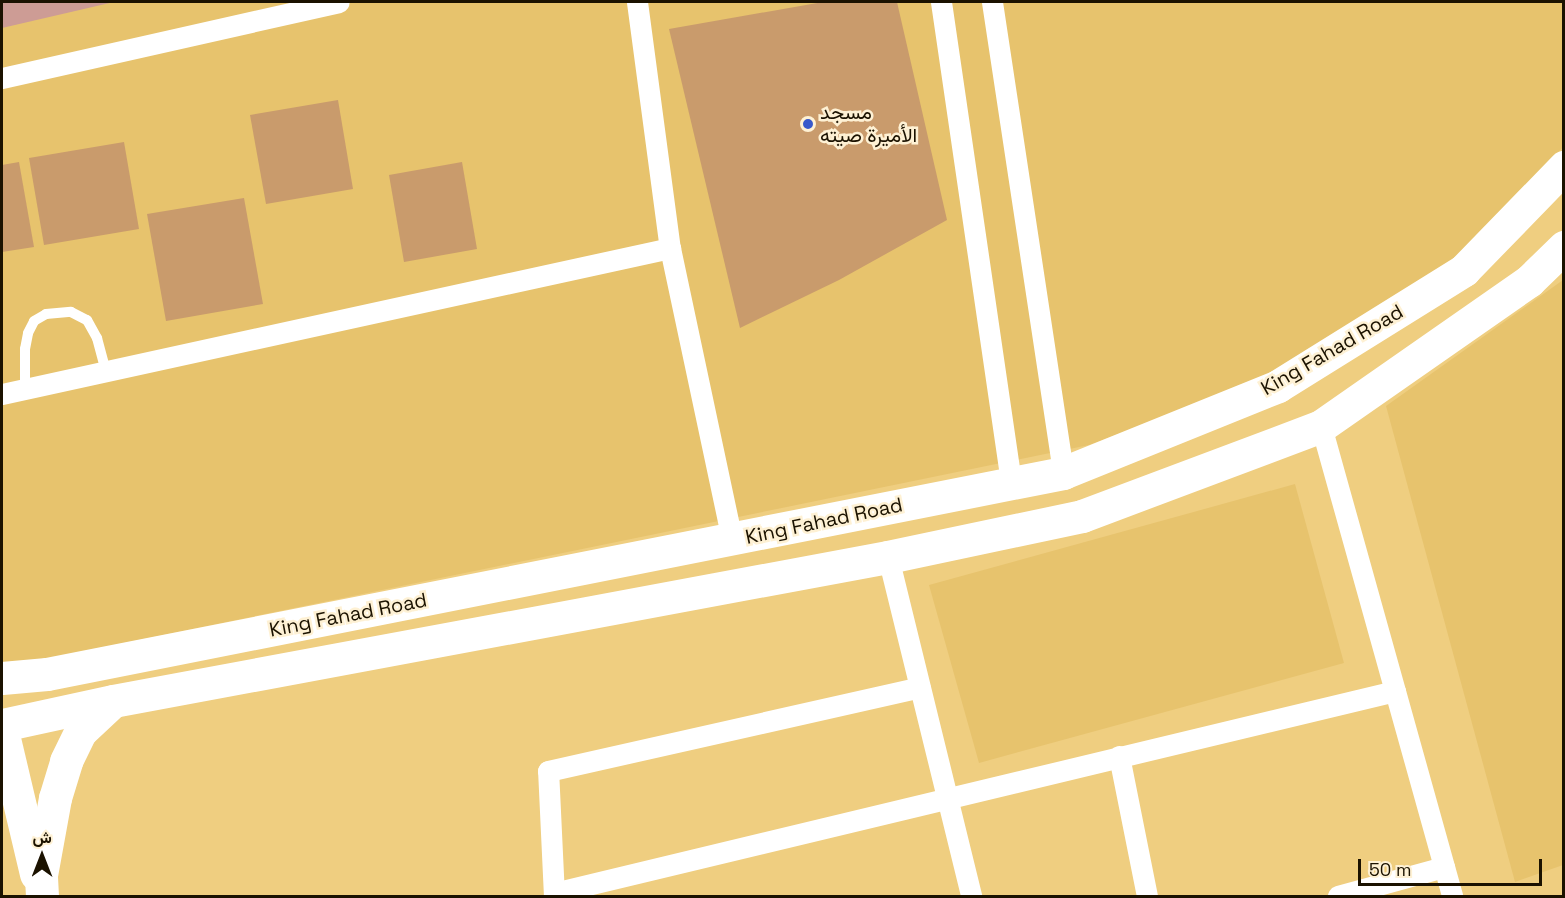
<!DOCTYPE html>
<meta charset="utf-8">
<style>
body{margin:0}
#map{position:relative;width:1565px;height:898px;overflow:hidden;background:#efce80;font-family:"Space Grotesk",Vazirmatn,sans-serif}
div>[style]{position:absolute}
.built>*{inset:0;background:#e7c36d}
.green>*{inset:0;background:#cd9c95}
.building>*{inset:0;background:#c99b6c}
.lane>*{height:10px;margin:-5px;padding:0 5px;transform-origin:5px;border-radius:5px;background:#fff}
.street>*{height:21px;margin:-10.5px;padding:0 10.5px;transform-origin:10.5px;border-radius:10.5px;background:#fff}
.primary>*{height:33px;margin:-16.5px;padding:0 16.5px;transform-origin:16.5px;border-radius:16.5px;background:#fff}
.dots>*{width:16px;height:16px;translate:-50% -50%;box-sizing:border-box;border:3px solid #fef1d4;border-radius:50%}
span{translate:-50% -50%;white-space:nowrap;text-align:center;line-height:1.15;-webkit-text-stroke:5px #fef1d4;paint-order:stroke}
.poi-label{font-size:20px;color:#1b1200}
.left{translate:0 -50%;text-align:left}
.street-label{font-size:20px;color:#1b1200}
.frame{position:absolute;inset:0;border:3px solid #1b1200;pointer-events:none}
.north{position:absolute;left:12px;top:826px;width:60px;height:60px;-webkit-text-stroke:4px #fef1d4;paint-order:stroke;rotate:0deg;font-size:16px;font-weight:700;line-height:24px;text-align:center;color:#1b1200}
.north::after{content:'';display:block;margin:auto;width:21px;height:27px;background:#1b1200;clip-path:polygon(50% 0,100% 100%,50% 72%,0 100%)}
.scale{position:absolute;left:1358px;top:859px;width:184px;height:27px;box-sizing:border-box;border:3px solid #1b1200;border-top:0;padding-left:8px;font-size:18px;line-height:21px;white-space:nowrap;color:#1b1200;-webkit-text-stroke:4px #fef1d4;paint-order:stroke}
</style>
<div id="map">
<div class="built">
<i style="clip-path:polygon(2px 2px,1563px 2px,1563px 147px,1470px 252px,1304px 365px,1089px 445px,2px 668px)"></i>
<i style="clip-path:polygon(1563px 280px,1563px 865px,1515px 882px,1386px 406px)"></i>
<i style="clip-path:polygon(1295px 484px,1344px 663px,979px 763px,929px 585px)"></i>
</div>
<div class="green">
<i style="clip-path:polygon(2px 2px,114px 2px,2px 28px)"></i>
</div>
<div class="building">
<i style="clip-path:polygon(823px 2px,897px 2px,947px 220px,839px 280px,740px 328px,669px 29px)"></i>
<i style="clip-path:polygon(338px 100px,353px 189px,266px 204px,250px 115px)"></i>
<i style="clip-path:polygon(124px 142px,139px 229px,44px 245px,29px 158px)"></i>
<i style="clip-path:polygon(19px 162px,34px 247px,2px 252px,2px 165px)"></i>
<i style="clip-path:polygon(462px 162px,477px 249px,404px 262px,389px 175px)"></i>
<i style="clip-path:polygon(244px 198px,263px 304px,166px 321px,147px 214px)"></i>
</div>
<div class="lane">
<i style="left:25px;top:389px;width:40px;rotate:-90deg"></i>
<i style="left:25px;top:349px;width:16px;rotate:-79deg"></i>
<i style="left:28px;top:333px;width:13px;rotate:-63deg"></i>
<i style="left:34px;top:321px;width:14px;rotate:-30deg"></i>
<i style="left:46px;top:314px;width:25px;rotate:-5deg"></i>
<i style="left:71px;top:312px;width:18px;rotate:27deg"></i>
<i style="left:87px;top:320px;width:21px;rotate:61deg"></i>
<i style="left:97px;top:338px;width:35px;rotate:75deg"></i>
</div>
<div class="street">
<i style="left:637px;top:2px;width:248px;rotate:82.4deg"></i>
<i style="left:670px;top:248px;width:299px;rotate:78deg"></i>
<i style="left:941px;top:2px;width:485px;rotate:81.7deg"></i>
<i style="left:992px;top:2px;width:476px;rotate:81.4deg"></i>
<i style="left:2px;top:78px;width:345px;rotate:-12.7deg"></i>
<i style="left:2px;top:394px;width:684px;rotate:-12.33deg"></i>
<i style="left:1321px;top:426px;width:488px;rotate:74.4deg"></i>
<i style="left:888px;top:557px;width:349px;rotate:76.2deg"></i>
<i style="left:1119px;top:756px;width:143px;rotate:78.7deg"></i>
<i style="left:554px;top:893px;width:865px;rotate:-13.51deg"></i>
<i style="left:554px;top:896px;width:125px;rotate:-92.7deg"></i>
<i style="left:548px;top:771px;width:381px;rotate:-12.7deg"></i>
<i style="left:1338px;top:896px;width:110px;rotate:-15.3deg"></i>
</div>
<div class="primary">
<i style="left:2px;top:678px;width:45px;rotate:-5.1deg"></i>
<i style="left:47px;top:674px;width:1036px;rotate:-11.19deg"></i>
<i style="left:1063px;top:473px;width:232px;rotate:-22deg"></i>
<i style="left:1278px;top:386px;width:219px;rotate:-31.9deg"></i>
<i style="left:1464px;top:270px;width:144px;rotate:-45.8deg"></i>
<i style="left:2px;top:725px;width:114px;rotate:-12.2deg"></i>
<i style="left:113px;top:701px;width:788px;rotate:-10.53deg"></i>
<i style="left:888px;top:557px;width:198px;rotate:-11.9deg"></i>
<i style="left:1082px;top:516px;width:255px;rotate:-20.6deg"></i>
<i style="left:1321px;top:426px;width:254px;rotate:-34.9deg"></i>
<i style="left:1529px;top:281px;width:49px;rotate:-44.2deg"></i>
<i style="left:2px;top:730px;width:148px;rotate:76.7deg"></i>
<i style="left:42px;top:896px;width:21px;rotate:-93deg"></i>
<i style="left:41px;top:875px;width:78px;rotate:-79.7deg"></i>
<i style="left:55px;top:798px;width:39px;rotate:-73deg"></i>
<i style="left:66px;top:761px;width:32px;rotate:-64deg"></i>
<i style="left:80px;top:732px;width:44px;rotate:-43.2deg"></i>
</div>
<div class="dots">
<i style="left:808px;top:124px;background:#3859cb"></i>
</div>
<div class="poi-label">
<span class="left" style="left:820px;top:124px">مسجد<br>الأميرة صيته</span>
</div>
<div class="street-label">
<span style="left:1332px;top:350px;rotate:-30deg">King Fahad Road</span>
<span style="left:824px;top:521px;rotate:-12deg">King Fahad Road</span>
<span style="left:348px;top:615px;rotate:-11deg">King Fahad Road</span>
</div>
<div class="frame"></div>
<div class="north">ش</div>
<div class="scale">50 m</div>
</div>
